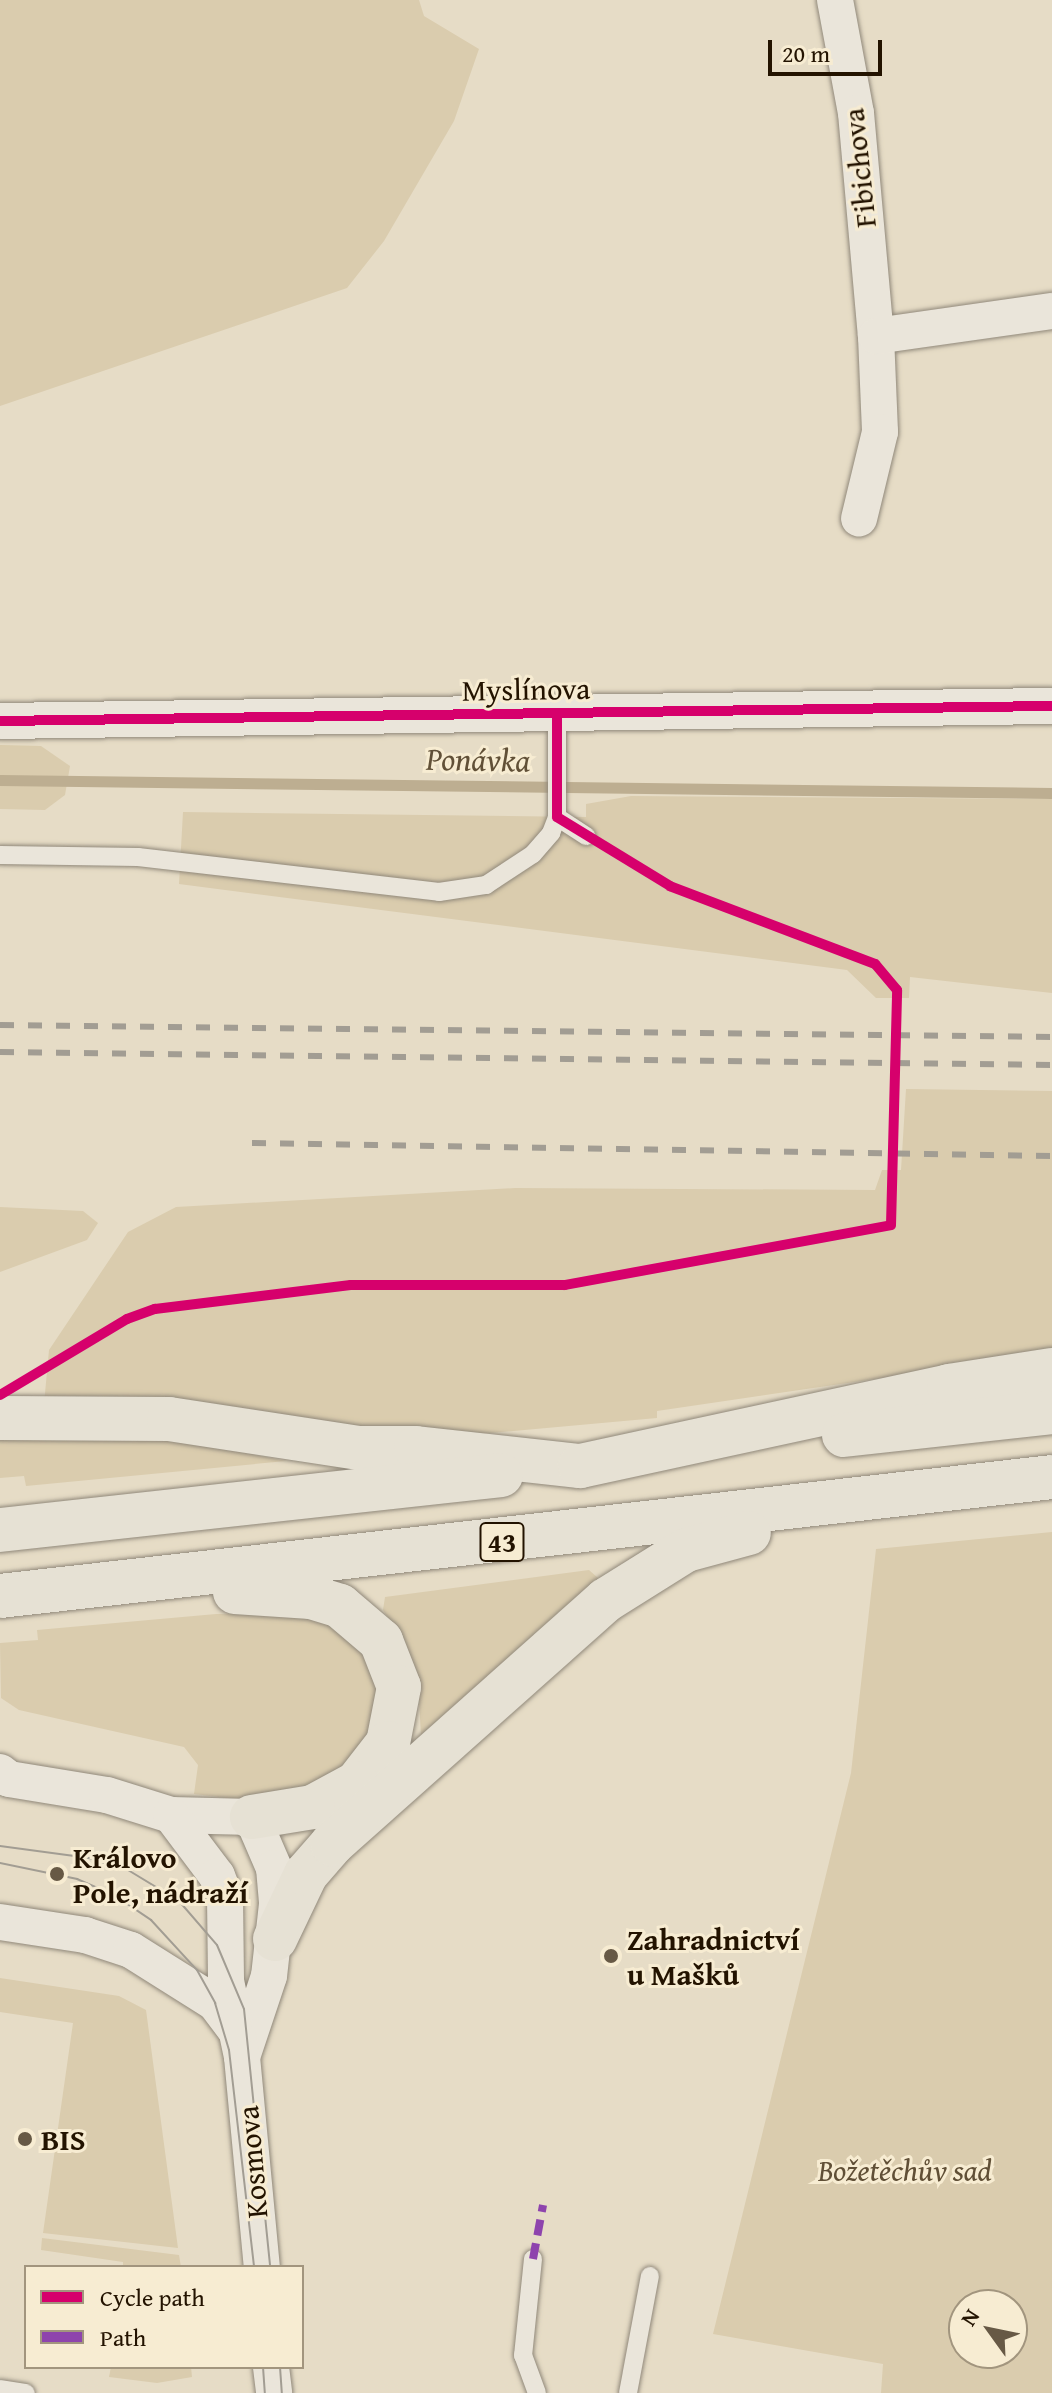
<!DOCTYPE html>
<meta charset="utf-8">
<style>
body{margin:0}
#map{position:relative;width:1052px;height:2393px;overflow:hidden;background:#e6dcc6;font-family:"Gentium Book Plus",serif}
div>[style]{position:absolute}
.green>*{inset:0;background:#daccae}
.stream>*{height:11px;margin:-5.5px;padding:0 5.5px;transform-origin:5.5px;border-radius:5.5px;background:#bdae91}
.roads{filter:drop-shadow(0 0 2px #90887a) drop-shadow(0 0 2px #90887a)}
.service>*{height:18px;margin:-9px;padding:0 9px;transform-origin:9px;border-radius:9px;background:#eae5da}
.minor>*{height:36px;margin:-18px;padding:0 18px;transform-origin:18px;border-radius:18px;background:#eae5da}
.trunk>*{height:44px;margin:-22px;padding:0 22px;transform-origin:22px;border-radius:22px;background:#e6e1d4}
.tram>*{height:2px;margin:-1px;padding:0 1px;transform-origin:1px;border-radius:1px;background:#a29d93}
.rail>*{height:6px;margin-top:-3px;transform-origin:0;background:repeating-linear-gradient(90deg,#a29d93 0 14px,transparent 0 28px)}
.quiet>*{height:8px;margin-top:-4px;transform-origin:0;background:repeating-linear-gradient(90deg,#8e44ad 0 16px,transparent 0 24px)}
.cycleway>*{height:10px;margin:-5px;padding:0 5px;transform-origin:5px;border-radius:5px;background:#d6006c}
.dots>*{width:22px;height:22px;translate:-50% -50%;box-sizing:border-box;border:4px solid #f7ecd2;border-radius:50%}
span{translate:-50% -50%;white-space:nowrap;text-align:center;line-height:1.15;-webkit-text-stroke:6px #f7ecd2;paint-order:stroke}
.shield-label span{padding:2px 6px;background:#f7ecd2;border:2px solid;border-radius:6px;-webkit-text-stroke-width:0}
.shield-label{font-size:28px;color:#231300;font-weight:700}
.street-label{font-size:30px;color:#231300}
.poi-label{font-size:30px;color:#231300;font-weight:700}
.left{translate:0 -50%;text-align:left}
.park-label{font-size:30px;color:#604f36;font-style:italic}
.water-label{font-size:32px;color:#615037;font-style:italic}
.legend{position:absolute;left:24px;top:2265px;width:280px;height:104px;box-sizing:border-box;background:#f7ecd2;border:2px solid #a2957e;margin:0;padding:10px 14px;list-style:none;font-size:24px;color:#231300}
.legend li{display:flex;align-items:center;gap:16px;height:40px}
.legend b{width:40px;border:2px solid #a2957e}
.north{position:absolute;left:948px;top:2289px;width:80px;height:80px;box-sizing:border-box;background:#f7ecd2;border:2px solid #a2957e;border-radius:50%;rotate:303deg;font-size:22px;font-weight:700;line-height:32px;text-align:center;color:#231300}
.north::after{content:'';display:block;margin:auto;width:28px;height:36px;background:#675945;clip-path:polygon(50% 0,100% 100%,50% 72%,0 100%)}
.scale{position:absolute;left:768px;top:40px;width:114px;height:36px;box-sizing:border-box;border:4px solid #231300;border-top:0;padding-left:10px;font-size:24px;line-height:28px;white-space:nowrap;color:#231300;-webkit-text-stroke:6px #f7ecd2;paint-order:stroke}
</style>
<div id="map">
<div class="green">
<i style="clip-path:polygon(0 0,419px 0,424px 16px,479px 49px,454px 121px,384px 241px,347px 288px,0 406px)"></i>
<i style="clip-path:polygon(0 745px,41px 746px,70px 766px,65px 795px,45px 810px,0 809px)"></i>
<i style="clip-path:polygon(631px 796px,1052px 799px,1052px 993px,910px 977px,909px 998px,876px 998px,847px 970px,179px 884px,183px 812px,586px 817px,586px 804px)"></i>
<i style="clip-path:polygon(906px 1089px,1052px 1091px,1052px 1353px,657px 1411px,657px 1418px,446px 1437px,44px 1404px,49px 1350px,128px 1232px,176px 1207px,515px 1188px,875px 1190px,882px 1170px,901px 1170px)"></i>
<i style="clip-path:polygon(0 1207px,83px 1211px,98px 1223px,87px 1240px,0 1272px)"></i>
<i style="clip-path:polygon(128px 1437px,200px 1444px,286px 1461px,26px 1486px,24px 1476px,0 1478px,0 1438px)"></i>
<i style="clip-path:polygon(evenodd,1052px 1532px,1052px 2393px,881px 2393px,883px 2364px,713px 2334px,851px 1773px,876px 1549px,1052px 1532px,964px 2305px,1012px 2305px,1012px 2353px,964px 2353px,964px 2305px)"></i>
<i style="clip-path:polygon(589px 1570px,598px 1578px,597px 1587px,421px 1735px,418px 1684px,402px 1639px,383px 1610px,385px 1597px)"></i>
<i style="clip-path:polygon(285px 1613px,316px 1617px,344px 1632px,365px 1653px,376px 1678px,380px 1706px,376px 1735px,314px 1792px,235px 1799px,194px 1794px,198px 1765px,184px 1747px,19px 1710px,1px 1698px,0 1643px,38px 1640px,37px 1630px,216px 1614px)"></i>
<i style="clip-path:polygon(0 1978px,119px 1996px,146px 2010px,178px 2248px,43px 2233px,73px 2023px,0 2012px)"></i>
<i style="clip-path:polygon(42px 2238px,179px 2255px,181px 2267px,123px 2267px,123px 2262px,41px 2250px)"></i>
<i style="clip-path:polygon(111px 2367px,191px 2367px,192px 2377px,157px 2383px,109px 2377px)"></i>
</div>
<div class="stream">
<i style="left:0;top:780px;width:1052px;rotate:0.71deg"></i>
</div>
<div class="roads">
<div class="service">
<i style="left:557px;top:817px;width:35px;rotate:33deg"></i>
<i style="left:0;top:855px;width:138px;rotate:0.8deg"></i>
<i style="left:138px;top:857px;width:303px;rotate:6.6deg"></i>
<i style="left:439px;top:892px;width:48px;rotate:-8.5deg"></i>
<i style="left:486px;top:885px;width:56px;rotate:-33.4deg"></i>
<i style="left:533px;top:854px;width:28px;rotate:-49deg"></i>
<i style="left:551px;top:833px;width:17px;rotate:-69deg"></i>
<i style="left:557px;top:817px;width:104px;rotate:-90deg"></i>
<i style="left:533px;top:2259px;width:97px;rotate:95.9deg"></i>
<i style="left:523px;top:2355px;width:40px;rotate:69.8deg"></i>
<i style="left:0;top:2389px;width:26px;rotate:9deg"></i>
<i style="left:628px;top:2393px;width:119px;rotate:-79.4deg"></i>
</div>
<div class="minor">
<i style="left:835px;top:0;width:115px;rotate:79.5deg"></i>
<i style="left:856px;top:113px;width:224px;rotate:84.9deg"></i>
<i style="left:876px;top:336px;width:96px;rotate:87.6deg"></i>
<i style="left:880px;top:432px;width:89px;rotate:103.6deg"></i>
<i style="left:876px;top:336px;width:178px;rotate:-8.1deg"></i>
<i style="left:0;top:721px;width:1052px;rotate:-0.82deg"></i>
<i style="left:0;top:1772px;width:11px;rotate:38deg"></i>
<i style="left:9px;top:1779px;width:99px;rotate:9.3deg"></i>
<i style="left:107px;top:1795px;width:67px;rotate:17.4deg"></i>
<i style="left:171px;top:1815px;width:81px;rotate:1.4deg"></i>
<i style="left:252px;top:1817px;width:56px;rotate:66.7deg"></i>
<i style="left:274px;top:1868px;width:36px;rotate:85deg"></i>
<i style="left:277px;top:1904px;width:72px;rotate:96.3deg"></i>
<i style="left:269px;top:1976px;width:85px;rotate:108.4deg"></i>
<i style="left:171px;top:1815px;width:76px;rotate:53deg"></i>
<i style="left:217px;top:1876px;width:22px;rotate:69deg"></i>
<i style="left:225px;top:1897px;width:84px;rotate:89.3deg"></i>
<i style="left:226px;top:1981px;width:78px;rotate:78.1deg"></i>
<i style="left:242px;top:2057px;width:211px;rotate:84.6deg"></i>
<i style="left:0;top:1922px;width:86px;rotate:8.7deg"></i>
<i style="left:85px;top:1935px;width:48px;rotate:18.1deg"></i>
<i style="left:131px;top:1950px;width:99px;rotate:32.2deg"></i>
<i style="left:215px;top:2003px;width:31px;rotate:53deg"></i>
<i style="left:271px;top:2367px;width:26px;rotate:83deg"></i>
</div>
<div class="trunk">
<i style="left:0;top:1418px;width:169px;rotate:0.3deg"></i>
<i style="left:169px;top:1419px;width:192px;rotate:8.7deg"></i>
<i style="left:359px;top:1448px;width:57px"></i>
<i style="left:416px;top:1448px;width:165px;rotate:6.3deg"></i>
<i style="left:580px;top:1466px;width:378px;rotate:-12.2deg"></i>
<i style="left:949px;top:1386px;width:104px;rotate:-8.8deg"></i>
<i style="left:844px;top:1435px;width:209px;rotate:-6.3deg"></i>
<i style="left:0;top:1530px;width:504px;rotate:-6.26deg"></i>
<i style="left:235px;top:1592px;width:76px;rotate:3.8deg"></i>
<i style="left:311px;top:1597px;width:30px;rotate:17deg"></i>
<i style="left:340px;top:1606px;width:54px;rotate:40.5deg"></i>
<i style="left:381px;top:1641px;width:49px;rotate:68.6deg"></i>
<i style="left:399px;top:1687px;width:57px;rotate:101.1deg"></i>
<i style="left:388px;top:1743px;width:51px;rotate:127.8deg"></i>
<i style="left:357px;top:1783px;width:50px;rotate:151.4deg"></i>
<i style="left:313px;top:1807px;width:62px;rotate:170.7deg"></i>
<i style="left:0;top:1596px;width:1059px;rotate:-6.45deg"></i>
<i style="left:275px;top:1939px;width:72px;rotate:-64.5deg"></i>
<i style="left:306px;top:1874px;width:40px;rotate:-49deg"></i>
<i style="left:332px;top:1844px;width:367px;rotate:-41.7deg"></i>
<i style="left:606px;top:1600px;width:94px;rotate:-32deg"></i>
<i style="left:686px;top:1550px;width:65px;rotate:-15.1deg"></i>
</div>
</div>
<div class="tram">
<i style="left:0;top:1846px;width:90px;rotate:7.7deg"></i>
<i style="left:89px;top:1858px;width:41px;rotate:17.1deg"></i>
<i style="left:128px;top:1870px;width:60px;rotate:31.3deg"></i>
<i style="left:179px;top:1901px;width:58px;rotate:49.2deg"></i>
<i style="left:217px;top:1945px;width:69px;rotate:67.1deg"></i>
<i style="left:244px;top:2009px;width:259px;rotate:84.2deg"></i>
<i style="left:0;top:1863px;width:79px;rotate:11.7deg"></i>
<i style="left:77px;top:1879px;width:40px;rotate:23.4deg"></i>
<i style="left:114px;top:1895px;width:45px;rotate:34deg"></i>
<i style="left:151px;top:1920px;width:68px;rotate:47.4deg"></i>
<i style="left:197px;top:1970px;width:38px;rotate:61deg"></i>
<i style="left:215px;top:2003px;width:49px;rotate:73.4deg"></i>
<i style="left:229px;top:2050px;width:218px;rotate:83.4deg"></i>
<i style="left:263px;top:2367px;width:26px;rotate:86deg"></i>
<i style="left:280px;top:2367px;width:26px;rotate:86deg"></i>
</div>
<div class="rail">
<i style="left:0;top:1025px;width:1052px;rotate:0.65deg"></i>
<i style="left:0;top:1052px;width:1052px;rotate:0.71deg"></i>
<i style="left:252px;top:1143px;width:800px;rotate:0.93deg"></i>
</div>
<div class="quiet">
<i style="left:533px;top:2259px;width:55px;rotate:-79.5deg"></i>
</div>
<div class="cycleway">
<i style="left:0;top:721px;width:1052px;rotate:-0.82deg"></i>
<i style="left:0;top:1395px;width:148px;rotate:-30.9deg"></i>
<i style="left:127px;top:1319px;width:30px;rotate:-20deg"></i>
<i style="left:155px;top:1309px;width:197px;rotate:-7deg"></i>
<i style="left:351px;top:1285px;width:214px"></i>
<i style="left:565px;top:1285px;width:331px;rotate:-10.4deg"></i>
<i style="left:891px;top:1225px;width:235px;rotate:-88.5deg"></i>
<i style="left:897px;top:990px;width:34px;rotate:-130deg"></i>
<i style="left:875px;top:964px;width:219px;rotate:-159.2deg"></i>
<i style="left:670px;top:886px;width:132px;rotate:-148.6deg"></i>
<i style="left:557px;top:817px;width:104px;rotate:-90deg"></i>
</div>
<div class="dots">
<i style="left:57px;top:1874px;background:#675945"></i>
<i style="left:611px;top:1956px;background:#675945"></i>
<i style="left:25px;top:2139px;background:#675945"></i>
</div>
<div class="shield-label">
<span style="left:502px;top:1542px">43</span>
</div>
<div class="street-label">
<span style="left:859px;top:168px;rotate:-96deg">Fibichova</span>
<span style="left:526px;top:689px;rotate:-1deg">Myslínova</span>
<span style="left:252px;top:2162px;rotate:-95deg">Kosmova</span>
</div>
<div class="poi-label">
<span class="left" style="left:73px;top:1874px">Královo<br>Pole, nádraží</span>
<span class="left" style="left:627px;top:1956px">Zahradnictví<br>u Mašků</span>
<span class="left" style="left:41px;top:2139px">BIS</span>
</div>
<div class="park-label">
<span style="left:905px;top:2170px">Božetěchův sad</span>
</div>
<div class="water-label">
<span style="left:478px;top:760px;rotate:1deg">Ponávka</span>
</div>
<ul class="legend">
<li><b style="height:10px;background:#d6006c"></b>Cycle path</li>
<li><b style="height:10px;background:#8e44ad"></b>Path</li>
</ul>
<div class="north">N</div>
<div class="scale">20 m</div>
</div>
